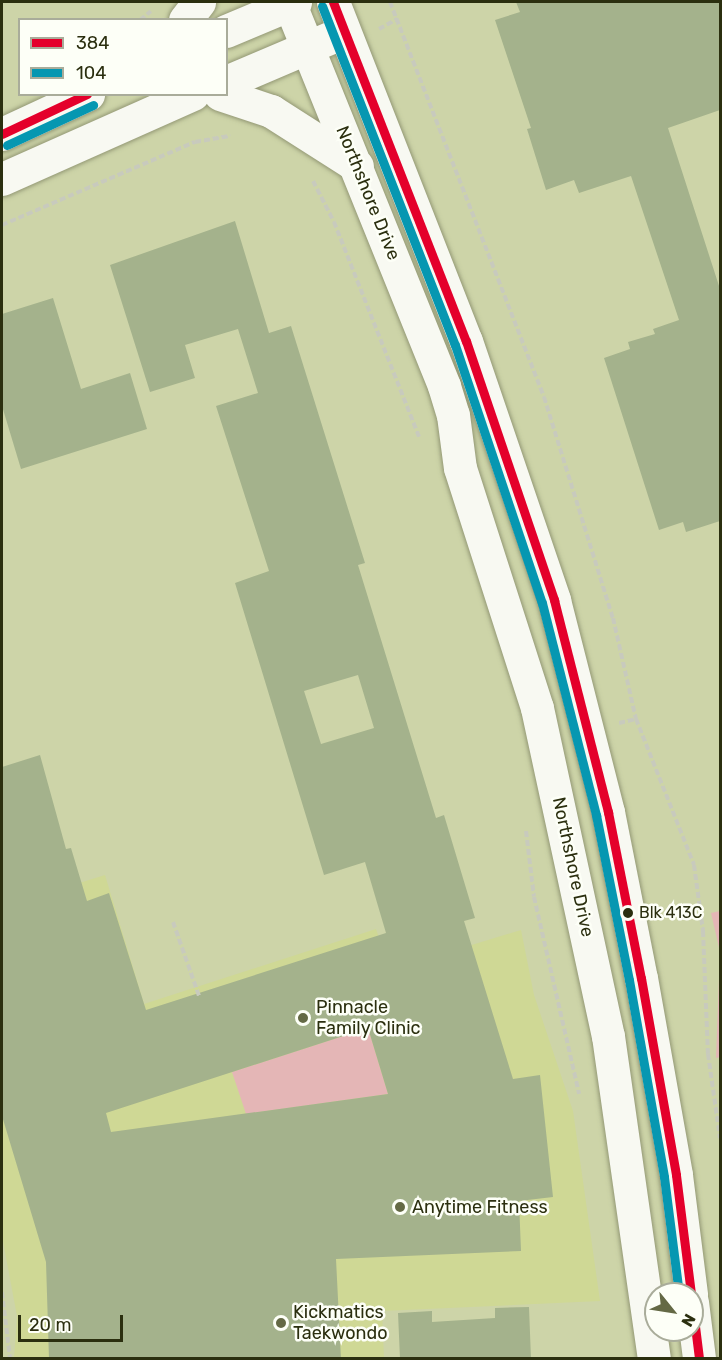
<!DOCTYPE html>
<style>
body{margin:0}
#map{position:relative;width:722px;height:1360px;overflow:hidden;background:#cdd4a8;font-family:Rubik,sans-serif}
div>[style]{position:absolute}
.built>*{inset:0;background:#cfd895}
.green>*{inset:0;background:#e4b6b6}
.building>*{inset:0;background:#a4b28c}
.path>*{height:4px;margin-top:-2px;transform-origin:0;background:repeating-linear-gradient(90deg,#c8cabd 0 6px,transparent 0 9px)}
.roads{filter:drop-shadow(0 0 2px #939875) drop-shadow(0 0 2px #939875)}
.minor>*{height:33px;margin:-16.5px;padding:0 16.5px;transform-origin:16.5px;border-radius:16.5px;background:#f8f9f2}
.bus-1>*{height:9px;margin:-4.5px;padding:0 4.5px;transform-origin:4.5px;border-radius:4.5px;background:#e4002b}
.bus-2>*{height:9px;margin:-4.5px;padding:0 4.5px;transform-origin:4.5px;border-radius:4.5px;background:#0697b1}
.dots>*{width:16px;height:16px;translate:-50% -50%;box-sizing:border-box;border:3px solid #fdfff7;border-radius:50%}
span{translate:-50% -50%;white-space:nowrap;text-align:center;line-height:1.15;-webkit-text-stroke:5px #fdfff7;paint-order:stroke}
.bus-label{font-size:16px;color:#2b2f0f}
.left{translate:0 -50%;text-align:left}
.street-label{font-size:18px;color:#2b2f0f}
.poi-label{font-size:18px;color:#2b2f0f}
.frame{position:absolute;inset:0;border:3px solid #2b2f0f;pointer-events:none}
.legend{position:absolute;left:18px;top:18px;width:210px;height:78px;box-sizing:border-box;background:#fdfff7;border:2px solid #a9ac9a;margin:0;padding:8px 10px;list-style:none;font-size:18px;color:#2b2f0f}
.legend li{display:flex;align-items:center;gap:12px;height:30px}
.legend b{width:30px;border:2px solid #a9ac9a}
.north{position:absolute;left:644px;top:1282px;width:60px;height:60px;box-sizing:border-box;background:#fdfff7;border:2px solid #a9ac9a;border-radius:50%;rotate:120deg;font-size:16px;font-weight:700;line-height:24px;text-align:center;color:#2b2f0f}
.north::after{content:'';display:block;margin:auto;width:21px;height:27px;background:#646945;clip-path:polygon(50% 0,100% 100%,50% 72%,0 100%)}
.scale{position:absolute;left:18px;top:1315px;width:105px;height:27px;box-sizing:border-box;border:3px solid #2b2f0f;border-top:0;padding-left:8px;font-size:18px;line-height:21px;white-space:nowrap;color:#2b2f0f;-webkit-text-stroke:4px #fdfff7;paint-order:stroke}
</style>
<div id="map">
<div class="built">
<i style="clip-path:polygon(105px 875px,144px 1004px,376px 929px,390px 970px,521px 930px,534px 995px,573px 1111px,600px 1301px,382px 1311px,384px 1358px,14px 1358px,17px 1316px,2px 1236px,2px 907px)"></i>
</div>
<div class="green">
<i style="clip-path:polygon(720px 911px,720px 1057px,716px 1058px,720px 952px,711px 913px)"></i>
<i style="clip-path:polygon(368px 1028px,388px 1094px,246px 1114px,232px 1072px)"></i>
</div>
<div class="building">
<i style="clip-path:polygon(516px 2px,720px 2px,720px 110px,668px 128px,720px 289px,720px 521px,686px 532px,683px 522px,659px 530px,604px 358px,630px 349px,628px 342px,655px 334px,653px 329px,679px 320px,631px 176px,579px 193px,574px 180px,546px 190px,527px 129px,531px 128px,495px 20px,520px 12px)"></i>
<i style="clip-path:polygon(evenodd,235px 221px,269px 333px,291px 326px,365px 563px,358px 565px,436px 818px,444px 815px,475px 918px,464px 921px,513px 1079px,540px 1075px,553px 1197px,519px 1201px,521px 1251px,336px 1259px,341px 1359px,49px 1359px,46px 1262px,2px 1116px,2px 767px,40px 755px,66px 849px,71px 848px,87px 901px,109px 893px,146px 1010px,386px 933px,365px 862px,324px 875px,235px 583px,269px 571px,216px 406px,258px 393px,238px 329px,185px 345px,195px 378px,150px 392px,110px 265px,235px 221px,358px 675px,374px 728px,321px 744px,304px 691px,358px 675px,235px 221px,368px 1028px,388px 1094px,111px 1132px,106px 1113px,368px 1028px)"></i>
<i style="clip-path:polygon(53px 298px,81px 389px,130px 373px,147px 429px,21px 469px,2px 406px,2px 314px)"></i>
<i style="clip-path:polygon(529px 1307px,531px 1359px,400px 1359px,398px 1313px,432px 1311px,432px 1322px,495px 1318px,495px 1308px)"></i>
</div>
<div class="path">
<i style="left:390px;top:2px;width:424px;rotate:68.7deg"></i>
<i style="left:544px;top:397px;width:232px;rotate:72.7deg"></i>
<i style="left:613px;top:618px;width:104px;rotate:77.2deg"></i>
<i style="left:636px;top:719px;width:157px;rotate:68.3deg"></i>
<i style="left:694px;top:865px;width:67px;rotate:82.2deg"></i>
<i style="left:703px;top:931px;width:123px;rotate:87.7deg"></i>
<i style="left:708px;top:1054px;width:85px;rotate:81.9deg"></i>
<i style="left:140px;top:20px;width:14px;rotate:-39deg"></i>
<i style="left:379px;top:29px;width:21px;rotate:-29deg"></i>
<i style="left:313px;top:181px;width:46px;rotate:62.9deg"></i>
<i style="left:334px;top:222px;width:231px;rotate:68.4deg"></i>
<i style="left:2px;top:225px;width:210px;rotate:-23.3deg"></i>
<i style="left:195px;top:142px;width:36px;rotate:-10deg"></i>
<i style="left:619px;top:723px;width:17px;rotate:-13deg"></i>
<i style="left:526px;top:831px;width:66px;rotate:83.1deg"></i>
<i style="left:534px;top:897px;width:202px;rotate:77.1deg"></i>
<i style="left:173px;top:922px;width:78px;rotate:70.6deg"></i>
<i style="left:2px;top:1292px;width:66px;rotate:83.1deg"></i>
</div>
<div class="roads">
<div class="minor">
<i style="left:289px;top:2px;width:414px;rotate:68deg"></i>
<i style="left:444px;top:386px;width:30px;rotate:73deg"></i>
<i style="left:453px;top:415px;width:53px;rotate:82.5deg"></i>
<i style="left:460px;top:468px;width:252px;rotate:72.2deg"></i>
<i style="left:537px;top:708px;width:336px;rotate:77.8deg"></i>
<i style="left:608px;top:1036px;width:325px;rotate:81.9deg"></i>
<i style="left:333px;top:2px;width:364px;rotate:68.6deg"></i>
<i style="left:466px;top:341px;width:274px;rotate:71.2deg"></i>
<i style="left:554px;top:600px;width:219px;rotate:75.7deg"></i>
<i style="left:608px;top:812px;width:169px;rotate:78.8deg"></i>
<i style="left:641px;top:978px;width:200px;rotate:79.9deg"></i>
<i style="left:676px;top:1175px;width:120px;rotate:82.8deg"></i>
<i style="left:185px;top:20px;width:23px;rotate:-52deg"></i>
<i style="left:226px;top:31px;width:75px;rotate:-22.8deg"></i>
<i style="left:226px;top:82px;width:112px;rotate:-23.1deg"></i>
<i style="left:220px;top:94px;width:54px;rotate:18.4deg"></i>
<i style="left:271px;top:111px;width:102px;rotate:32.6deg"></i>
<i style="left:2px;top:134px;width:95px;rotate:-24.9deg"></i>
<i style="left:2px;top:179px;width:209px;rotate:-24deg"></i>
<i style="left:692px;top:1302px;width:56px;rotate:82.9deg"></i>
</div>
</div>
<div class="bus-1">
<i style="left:333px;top:2px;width:364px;rotate:68.6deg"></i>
<i style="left:466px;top:341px;width:274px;rotate:71.2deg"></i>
<i style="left:554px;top:600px;width:219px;rotate:75.7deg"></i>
<i style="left:608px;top:812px;width:169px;rotate:78.8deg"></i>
<i style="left:641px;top:978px;width:200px;rotate:79.9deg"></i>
<i style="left:676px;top:1175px;width:120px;rotate:82.8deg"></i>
<i style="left:2px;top:134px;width:94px;rotate:-25.2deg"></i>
<i style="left:692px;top:1302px;width:56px;rotate:82.9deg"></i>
</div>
<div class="bus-2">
<i style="left:322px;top:6px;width:364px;rotate:68.6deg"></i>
<i style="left:455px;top:345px;width:272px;rotate:71.4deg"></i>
<i style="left:542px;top:603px;width:219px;rotate:75.7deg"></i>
<i style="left:596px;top:815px;width:168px;rotate:78.7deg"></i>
<i style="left:629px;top:980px;width:200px;rotate:79.9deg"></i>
<i style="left:664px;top:1177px;width:118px;rotate:82.7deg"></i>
<i style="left:7px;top:145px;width:95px;rotate:-24.9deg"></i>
</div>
<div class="dots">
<i style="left:628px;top:913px;background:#2b2f0f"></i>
<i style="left:303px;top:1018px;background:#646945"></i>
<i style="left:400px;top:1207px;background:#646945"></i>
<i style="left:281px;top:1323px;background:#646945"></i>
</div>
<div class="bus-label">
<span class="left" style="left:639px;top:913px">Blk 413C</span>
</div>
<div class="street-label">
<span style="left:368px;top:193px;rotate:68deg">Northshore Drive</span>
<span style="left:573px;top:867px;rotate:78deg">Northshore Drive</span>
</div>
<div class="poi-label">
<span class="left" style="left:316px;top:1018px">Pinnacle<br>Family Clinic</span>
<span class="left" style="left:412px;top:1207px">Anytime Fitness</span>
<span class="left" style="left:293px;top:1323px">Kickmatics<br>Taekwondo</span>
</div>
<div class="frame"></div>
<ul class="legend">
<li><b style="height:8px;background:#e4002b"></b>384</li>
<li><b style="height:8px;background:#0697b1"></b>104</li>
</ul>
<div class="north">N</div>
<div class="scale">20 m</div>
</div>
